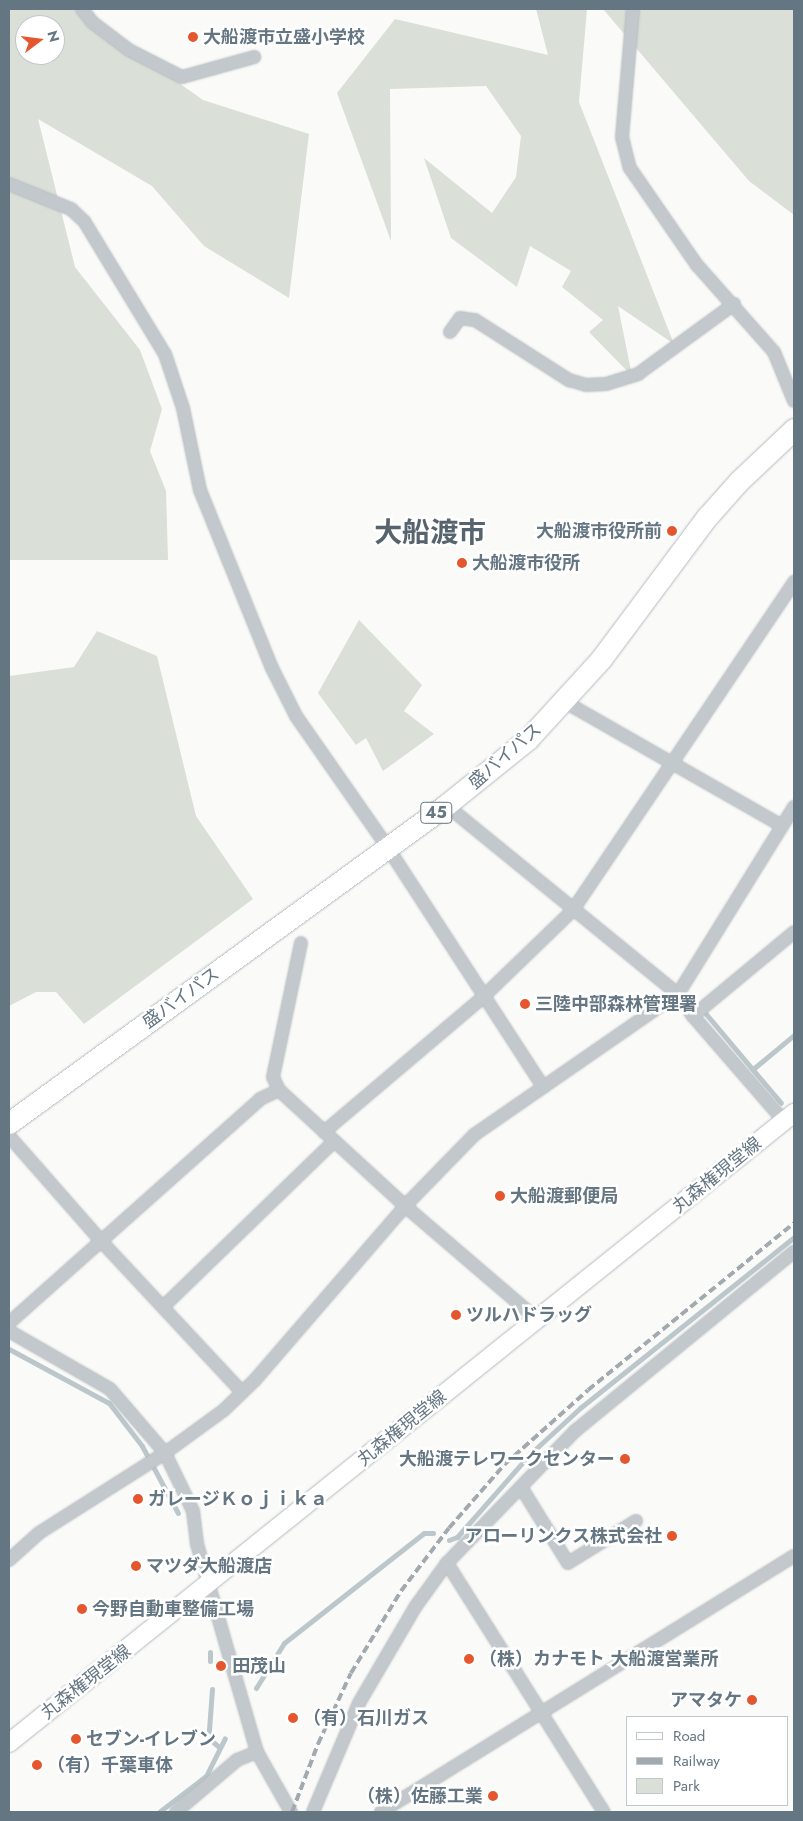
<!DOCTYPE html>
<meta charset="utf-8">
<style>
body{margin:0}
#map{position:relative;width:803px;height:1821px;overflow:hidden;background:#fafaf8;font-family:Jost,"Noto Sans JP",sans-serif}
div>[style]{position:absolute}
.green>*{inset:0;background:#dadfd7}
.stream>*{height:5px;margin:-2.5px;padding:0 2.5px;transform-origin:2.5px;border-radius:2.5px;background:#bbc7cb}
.roads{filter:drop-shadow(0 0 1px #b3babf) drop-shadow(0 0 1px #b3babf)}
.minor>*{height:12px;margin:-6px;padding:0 6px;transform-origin:6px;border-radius:6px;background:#c3c8cc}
.secondary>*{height:18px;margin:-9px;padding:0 9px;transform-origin:9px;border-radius:9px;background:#fff}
.trunk>*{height:21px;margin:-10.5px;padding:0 10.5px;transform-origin:10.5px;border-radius:10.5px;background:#fff}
.rail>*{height:4px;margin-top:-2px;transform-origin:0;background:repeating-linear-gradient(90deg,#a2aab0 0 8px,transparent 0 12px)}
.dots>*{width:14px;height:14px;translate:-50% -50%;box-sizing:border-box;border:2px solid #fff;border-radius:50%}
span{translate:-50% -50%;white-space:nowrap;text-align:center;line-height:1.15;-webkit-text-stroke:5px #fff;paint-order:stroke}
.shield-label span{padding:1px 4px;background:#fff;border:1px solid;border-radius:4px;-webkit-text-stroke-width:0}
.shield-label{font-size:16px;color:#657683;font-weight:700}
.poi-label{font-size:18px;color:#657683;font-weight:700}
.left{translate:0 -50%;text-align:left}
.right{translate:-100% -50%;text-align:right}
.street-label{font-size:18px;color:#657683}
.town-label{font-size:28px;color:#57646e;font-weight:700}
.frame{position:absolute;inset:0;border:10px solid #657683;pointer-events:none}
.legend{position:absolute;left:626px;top:1716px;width:162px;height:90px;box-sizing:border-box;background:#fff;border:1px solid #c1c8cd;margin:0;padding:6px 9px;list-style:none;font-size:15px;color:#657683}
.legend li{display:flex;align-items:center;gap:10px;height:25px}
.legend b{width:25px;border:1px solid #c1c8cd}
.north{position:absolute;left:15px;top:15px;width:50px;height:50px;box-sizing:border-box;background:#fff;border:1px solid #c1c8cd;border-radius:50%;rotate:75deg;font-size:14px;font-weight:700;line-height:20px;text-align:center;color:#657683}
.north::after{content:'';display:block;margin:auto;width:18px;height:22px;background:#e4572e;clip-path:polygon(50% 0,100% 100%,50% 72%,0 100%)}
</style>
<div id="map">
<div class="green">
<i style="clip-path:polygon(evenodd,9px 9px,74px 9px,203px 100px,309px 134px,289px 298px,204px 246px,152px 186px,38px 119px,75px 267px,140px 350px,162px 409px,150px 451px,166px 491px,168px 560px,9px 560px,9px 9px,25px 25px,55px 25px,55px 55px,25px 55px,25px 25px)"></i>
<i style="clip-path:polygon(536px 9px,587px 9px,579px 102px,674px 344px,618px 306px,632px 376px,589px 332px,603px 320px,562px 287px,571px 271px,530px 246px,517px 287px,451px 238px,424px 158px,492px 213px,516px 177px,521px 136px,486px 86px,390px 89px,391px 241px,337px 93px,395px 19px,548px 55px)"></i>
<i style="clip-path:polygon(603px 9px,794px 9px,794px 215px,749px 181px)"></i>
<i style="clip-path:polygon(359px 620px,422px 685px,404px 711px,434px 734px,383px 771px,366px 738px,356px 745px,318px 693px)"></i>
<i style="clip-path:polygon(97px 631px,157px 656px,196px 816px,253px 899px,84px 1024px,56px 992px,36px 992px,9px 1006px,9px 676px,74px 667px)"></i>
</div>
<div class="stream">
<i style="left:706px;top:1014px;width:116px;rotate:49.9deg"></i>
<i style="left:753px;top:1069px;width:53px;rotate:-39.7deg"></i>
<i style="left:9px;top:1349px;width:114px;rotate:28.4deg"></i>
<i style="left:109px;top:1403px;width:54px;rotate:52.5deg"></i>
<i style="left:142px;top:1446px;width:76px;rotate:61.8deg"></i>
<i style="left:449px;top:1540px;width:9px;rotate:-21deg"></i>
<i style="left:457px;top:1537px;width:111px;rotate:-48.7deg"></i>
<i style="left:530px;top:1454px;width:68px;rotate:-42.6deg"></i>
<i style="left:580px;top:1408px;width:274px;rotate:-38.6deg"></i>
<i style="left:210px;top:1652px;width:9px;rotate:90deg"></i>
<i style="left:256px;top:1688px;width:53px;rotate:-58.1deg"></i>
<i style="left:284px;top:1643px;width:178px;rotate:-38.2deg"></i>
<i style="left:424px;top:1533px;width:9px"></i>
<i style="left:212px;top:1689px;width:41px;rotate:94.2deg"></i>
<i style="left:209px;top:1730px;width:11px;rotate:75deg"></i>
<i style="left:212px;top:1741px;width:9px;rotate:41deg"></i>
<i style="left:159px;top:1812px;width:59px;rotate:-37.5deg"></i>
<i style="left:206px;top:1776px;width:42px;rotate:-63.4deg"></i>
</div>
<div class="roads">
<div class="minor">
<i style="left:82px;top:9px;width:16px;rotate:52deg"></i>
<i style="left:92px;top:22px;width:46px;rotate:37.1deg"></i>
<i style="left:129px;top:50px;width:59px;rotate:27deg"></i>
<i style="left:182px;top:77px;width:75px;rotate:-15.5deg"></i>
<i style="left:633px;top:9px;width:128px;rotate:94.9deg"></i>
<i style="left:622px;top:137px;width:32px;rotate:76deg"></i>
<i style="left:630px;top:168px;width:118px;rotate:55.4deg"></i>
<i style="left:697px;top:265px;width:116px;rotate:48.5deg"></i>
<i style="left:774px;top:352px;width:53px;rotate:67.8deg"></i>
<i style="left:9px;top:184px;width:67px;rotate:22deg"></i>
<i style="left:71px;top:209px;width:18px;rotate:43deg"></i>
<i style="left:84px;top:221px;width:156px;rotate:58.7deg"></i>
<i style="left:165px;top:354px;width:57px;rotate:71.6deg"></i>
<i style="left:183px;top:408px;width:84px;rotate:78.3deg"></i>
<i style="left:200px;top:490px;width:190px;rotate:68deg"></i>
<i style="left:271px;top:666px;width:56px;rotate:63.4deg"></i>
<i style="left:296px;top:716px;width:161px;rotate:55.1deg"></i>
<i style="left:388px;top:848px;width:285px;rotate:57deg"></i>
<i style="left:450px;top:332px;width:17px;rotate:-54deg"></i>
<i style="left:460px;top:318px;width:15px;rotate:8deg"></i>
<i style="left:475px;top:320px;width:112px;rotate:32.6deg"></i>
<i style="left:569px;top:380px;width:18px;rotate:16deg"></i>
<i style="left:586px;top:385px;width:20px;rotate:-3deg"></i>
<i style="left:606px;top:384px;width:34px;rotate:-17deg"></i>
<i style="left:638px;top:374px;width:119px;rotate:-36.1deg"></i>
<i style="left:565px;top:702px;width:250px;rotate:29.7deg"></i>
<i style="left:446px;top:805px;width:299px;rotate:39.2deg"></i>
<i style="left:678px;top:994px;width:27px;rotate:56deg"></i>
<i style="left:693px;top:1016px;width:139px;rotate:49.1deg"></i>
<i style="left:301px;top:943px;width:137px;rotate:101.8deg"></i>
<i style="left:273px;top:1077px;width:14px;rotate:65deg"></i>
<i style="left:279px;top:1090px;width:171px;rotate:42.6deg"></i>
<i style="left:405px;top:1206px;width:174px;rotate:40.6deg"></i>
<i style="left:693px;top:1016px;width:131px;rotate:-39.7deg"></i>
<i style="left:324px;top:1132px;width:209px;rotate:-40.3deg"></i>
<i style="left:483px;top:997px;width:125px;rotate:-44deg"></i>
<i style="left:573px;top:910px;width:396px;rotate:-56deg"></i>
<i style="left:9px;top:1136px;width:141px;rotate:48.7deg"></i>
<i style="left:102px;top:1242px;width:205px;rotate:47deg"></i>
<i style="left:163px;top:1307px;width:238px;rotate:-44.1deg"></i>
<i style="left:9px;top:1323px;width:336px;rotate:-41.7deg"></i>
<i style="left:260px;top:1099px;width:21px;rotate:-25deg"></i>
<i style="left:9px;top:1331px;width:116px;rotate:29.9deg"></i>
<i style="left:110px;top:1389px;width:84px;rotate:49.3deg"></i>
<i style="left:165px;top:1453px;width:64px;rotate:64.2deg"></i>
<i style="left:193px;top:1511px;width:33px;rotate:83deg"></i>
<i style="left:197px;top:1544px;width:216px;rotate:73.9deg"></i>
<i style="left:257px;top:1752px;width:69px;rotate:60.5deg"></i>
<i style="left:521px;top:1487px;width:89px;rotate:58.3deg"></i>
<i style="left:568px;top:1563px;width:80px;rotate:-31.7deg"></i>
<i style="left:9px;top:1560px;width:40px;rotate:-42deg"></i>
<i style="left:39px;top:1533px;width:149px;rotate:-32.4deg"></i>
<i style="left:165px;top:1453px;width:73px;rotate:-36.1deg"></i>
<i style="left:224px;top:1410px;width:43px;rotate:-44.1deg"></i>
<i style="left:255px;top:1380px;width:230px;rotate:-49.2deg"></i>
<i style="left:405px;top:1206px;width:99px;rotate:-45.8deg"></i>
<i style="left:474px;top:1135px;width:248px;rotate:-34.7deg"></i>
<i style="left:678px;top:994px;width:220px;rotate:-58.2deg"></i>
<i style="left:447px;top:1563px;width:294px;rotate:57.8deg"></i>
<i style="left:176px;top:1812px;width:80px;rotate:-40.4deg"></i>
<i style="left:237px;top:1760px;width:22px;rotate:-22deg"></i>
<i style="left:313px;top:1812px;width:118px;rotate:-67.1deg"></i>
<i style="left:359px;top:1703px;width:113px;rotate:-59.6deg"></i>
<i style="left:416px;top:1606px;width:53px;rotate:-54.2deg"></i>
<i style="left:447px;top:1563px;width:184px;rotate:-45.9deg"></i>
<i style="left:575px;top:1431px;width:283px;rotate:-39.3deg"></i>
<i style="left:381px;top:1812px;width:486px;rotate:-31.8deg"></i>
</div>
<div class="secondary">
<i style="left:9px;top:1743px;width:1007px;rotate:-38.75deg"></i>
</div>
<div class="trunk">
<i style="left:9px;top:1123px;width:540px;rotate:-36.04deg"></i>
<i style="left:446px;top:805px;width:105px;rotate:-38.8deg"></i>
<i style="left:528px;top:739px;width:108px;rotate:-47.6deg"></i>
<i style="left:601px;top:659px;width:177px;rotate:-53.3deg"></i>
<i style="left:707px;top:517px;width:48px;rotate:-48.4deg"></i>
<i style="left:739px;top:481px;width:76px;rotate:-43.4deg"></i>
</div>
</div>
<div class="rail">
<i style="left:292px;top:1812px;width:73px;rotate:-69.1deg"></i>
<i style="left:318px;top:1744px;width:78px;rotate:-65.1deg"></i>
<i style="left:351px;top:1673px;width:96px;rotate:-58.6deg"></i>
<i style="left:401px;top:1591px;width:79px;rotate:-52.7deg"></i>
<i style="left:449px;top:1528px;width:85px;rotate:-48.8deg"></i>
<i style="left:505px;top:1464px;width:111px;rotate:-41.7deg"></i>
<i style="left:588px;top:1390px;width:265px;rotate:-39deg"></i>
</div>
<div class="dots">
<i style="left:193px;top:37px;background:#e4572e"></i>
<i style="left:672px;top:531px;background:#e4572e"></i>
<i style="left:462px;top:563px;background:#e4572e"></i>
<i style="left:525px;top:1004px;background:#e4572e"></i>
<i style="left:500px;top:1196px;background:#e4572e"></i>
<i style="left:456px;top:1315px;background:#e4572e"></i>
<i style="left:625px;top:1459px;background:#e4572e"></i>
<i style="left:138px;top:1499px;background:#e4572e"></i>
<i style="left:672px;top:1536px;background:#e4572e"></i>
<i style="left:136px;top:1566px;background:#e4572e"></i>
<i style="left:82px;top:1609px;background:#e4572e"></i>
<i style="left:469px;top:1659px;background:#e4572e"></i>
<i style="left:221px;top:1666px;background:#e4572e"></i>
<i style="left:752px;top:1700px;background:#e4572e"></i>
<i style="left:293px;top:1718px;background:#e4572e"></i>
<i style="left:76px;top:1739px;background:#e4572e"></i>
<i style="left:37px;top:1765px;background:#e4572e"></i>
<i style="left:493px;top:1796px;background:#e4572e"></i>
</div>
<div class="shield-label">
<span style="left:436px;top:813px">45</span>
</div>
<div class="poi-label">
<span class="left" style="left:203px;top:37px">大船渡市立盛小学校</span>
<span class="right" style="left:662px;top:531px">大船渡市役所前</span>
<span class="left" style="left:472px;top:563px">大船渡市役所</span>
<span class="left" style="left:535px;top:1004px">三陸中部森林管理署</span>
<span class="left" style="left:510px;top:1196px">大船渡郵便局</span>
<span class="left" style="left:466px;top:1315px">ツルハドラッグ</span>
<span class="right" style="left:615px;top:1459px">大船渡テレワークセンター</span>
<span class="left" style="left:148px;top:1499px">ガレージＫｏｊｉｋａ</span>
<span class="right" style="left:662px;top:1536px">アローリンクス株式会社</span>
<span class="left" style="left:146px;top:1566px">マツダ大船渡店</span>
<span class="left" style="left:92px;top:1609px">今野自動車整備工場</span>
<span class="left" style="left:479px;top:1659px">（株）カナモト 大船渡営業所</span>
<span class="left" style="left:232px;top:1666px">田茂山</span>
<span class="right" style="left:742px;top:1700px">アマタケ</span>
<span class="left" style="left:303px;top:1718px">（有）石川ガス</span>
<span class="left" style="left:86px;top:1739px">セブン-イレブン</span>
<span class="left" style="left:47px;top:1765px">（有）千葉車体</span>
<span class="right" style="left:483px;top:1796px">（株）佐藤工業</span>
</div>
<div class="street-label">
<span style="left:505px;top:756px;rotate:-41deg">盛バイパス</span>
<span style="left:181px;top:998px;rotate:-36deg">盛バイパス</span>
<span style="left:717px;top:1175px;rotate:-39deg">丸森権現堂線</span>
<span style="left:402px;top:1428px;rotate:-39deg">丸森権現堂線</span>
<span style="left:86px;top:1682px;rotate:-38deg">丸森権現堂線</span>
</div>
<div class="town-label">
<span style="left:430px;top:533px">大船渡市</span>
</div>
<div class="frame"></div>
<ul class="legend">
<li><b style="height:6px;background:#fff"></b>Road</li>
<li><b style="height:6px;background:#a2aab0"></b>Railway</li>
<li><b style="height:14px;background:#dadfd7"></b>Park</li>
</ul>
<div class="north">N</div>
</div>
